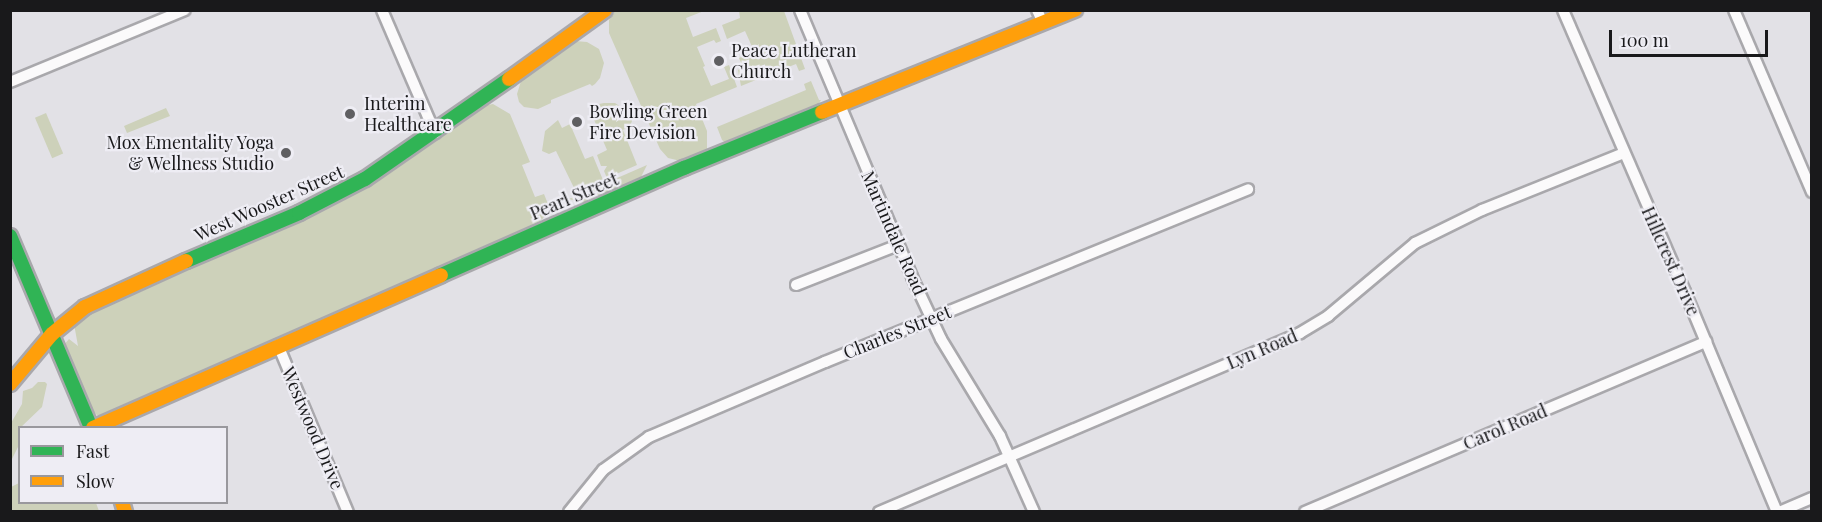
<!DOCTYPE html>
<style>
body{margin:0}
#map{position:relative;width:1822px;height:522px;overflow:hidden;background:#e2e1e6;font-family:"Playfair Display",serif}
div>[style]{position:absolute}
.green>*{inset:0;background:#cdd1ba;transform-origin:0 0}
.roads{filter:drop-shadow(2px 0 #a9a8ac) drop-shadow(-2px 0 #a9a8ac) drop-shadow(0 2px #a9a8ac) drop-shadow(0 -2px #a9a8ac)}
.street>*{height:10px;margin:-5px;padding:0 5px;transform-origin:5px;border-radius:5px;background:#fbfafb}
.fast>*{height:14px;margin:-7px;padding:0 7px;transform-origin:7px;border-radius:7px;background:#30b455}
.slow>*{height:14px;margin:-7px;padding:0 7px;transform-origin:7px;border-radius:7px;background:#ff9f0a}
.dots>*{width:16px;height:16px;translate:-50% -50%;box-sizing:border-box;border:3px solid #eeedf4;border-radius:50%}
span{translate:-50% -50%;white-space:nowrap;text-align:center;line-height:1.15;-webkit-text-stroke:4.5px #eeedf4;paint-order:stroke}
.poi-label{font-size:18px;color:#19191b}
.left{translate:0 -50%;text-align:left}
.right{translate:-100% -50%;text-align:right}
.street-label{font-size:18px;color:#19191b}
.frame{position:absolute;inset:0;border:12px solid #19191b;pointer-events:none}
.legend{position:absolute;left:18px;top:426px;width:210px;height:78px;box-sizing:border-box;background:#eeedf4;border:2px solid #99989d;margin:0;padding:8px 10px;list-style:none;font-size:18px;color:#19191b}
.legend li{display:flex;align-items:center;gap:12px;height:30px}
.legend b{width:30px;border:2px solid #99989d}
.scale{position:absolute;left:1609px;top:30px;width:159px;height:27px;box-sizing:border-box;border:3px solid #19191b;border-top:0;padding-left:8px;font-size:18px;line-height:21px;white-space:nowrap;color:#19191b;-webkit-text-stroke:4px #eeedf4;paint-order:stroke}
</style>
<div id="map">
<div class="green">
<div style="clip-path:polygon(615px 11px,704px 11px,686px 18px,693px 37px,716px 28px,721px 41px,716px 43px,714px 40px,697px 47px,705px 66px,703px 67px,711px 86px,729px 79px,724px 67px,729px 65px,737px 87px,696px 104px,707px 131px,707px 152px,685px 162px,668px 158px,660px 149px,609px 33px,609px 20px)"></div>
<div style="clip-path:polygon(739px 11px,784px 11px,805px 69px,799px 71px,796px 64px,741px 86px,738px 70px,743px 67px,739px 58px,754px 51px,745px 31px,727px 39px,722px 25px,740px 18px)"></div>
<div style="clip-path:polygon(575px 41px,587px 42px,599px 49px,604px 63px,600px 78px,595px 84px,592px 86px,590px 84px,551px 100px,551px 103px,538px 109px,524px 107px,519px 102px,517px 94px,522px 78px)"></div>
<div style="clip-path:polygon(811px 81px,819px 100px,821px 100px,816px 108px,728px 145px,722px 140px,717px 127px,806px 90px,804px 84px)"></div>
<div style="clip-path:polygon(604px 103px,615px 103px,627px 111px,632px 121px,630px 126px,623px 130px,637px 165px,607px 178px,604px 171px,607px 166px,601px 166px,597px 155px,607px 150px,592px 115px,602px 111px,599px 104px)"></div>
<div style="clip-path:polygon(493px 104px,510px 114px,530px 162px,522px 165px,535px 197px,544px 194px,548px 204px,546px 214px,538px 225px,107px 415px,97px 415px,89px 408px,63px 346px,69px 339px,78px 346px,74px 324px,138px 287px,326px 209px,368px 187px,483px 106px)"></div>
<div style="clip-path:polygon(166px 108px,170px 116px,127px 133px,124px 126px)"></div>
<div style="left:46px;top:113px;width:44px;height:12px;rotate:67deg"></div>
<div style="clip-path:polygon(558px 120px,562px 128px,570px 124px,585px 159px,593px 156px,603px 180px,576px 192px,556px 151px,549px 154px,542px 151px,545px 131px)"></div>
<div style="clip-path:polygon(647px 165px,639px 181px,586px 204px,569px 199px)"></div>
<div style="clip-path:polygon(38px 382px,45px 382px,47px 384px,42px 407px,20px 428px,19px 445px,11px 461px,11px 423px,22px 404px,23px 391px,32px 388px)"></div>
<div style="clip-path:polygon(19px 483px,20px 502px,96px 503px,99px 511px,11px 511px,11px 487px)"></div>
</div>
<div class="roads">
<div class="street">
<div style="left:382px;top:10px;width:134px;rotate:66.7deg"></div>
<div style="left:800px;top:10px;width:290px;rotate:67.2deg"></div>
<div style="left:912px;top:277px;width:68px;rotate:64.9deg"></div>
<div style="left:941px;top:339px;width:114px;rotate:58.7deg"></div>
<div style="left:1000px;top:436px;width:83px;rotate:65.9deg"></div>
<div style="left:1037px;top:10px;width:14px;rotate:65deg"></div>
<div style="left:1563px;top:10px;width:307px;rotate:66.6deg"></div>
<div style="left:1685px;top:292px;width:238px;rotate:67.3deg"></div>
<div style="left:1734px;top:10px;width:198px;rotate:66.8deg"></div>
<div style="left:10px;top:82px;width:189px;rotate:-22.4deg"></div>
<div style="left:796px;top:285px;width:110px;rotate:-21.4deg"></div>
<div style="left:278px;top:345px;width:181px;rotate:67.3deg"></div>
<div style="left:569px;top:512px;width:54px;rotate:-51deg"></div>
<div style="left:603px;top:470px;width:57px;rotate:-35.7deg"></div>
<div style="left:649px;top:437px;width:191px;rotate:-23.1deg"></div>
<div style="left:825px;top:362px;width:457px;rotate:-22.2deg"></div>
<div style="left:879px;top:512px;width:457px;rotate:-23deg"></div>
<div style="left:1300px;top:333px;width:33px;rotate:-31deg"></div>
<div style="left:1328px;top:316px;width:114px;rotate:-40deg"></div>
<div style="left:1415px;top:243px;width:75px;rotate:-26.2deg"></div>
<div style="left:1482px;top:210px;width:153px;rotate:-21.9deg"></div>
<div style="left:1305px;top:512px;width:436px;rotate:-23deg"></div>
<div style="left:1779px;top:512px;width:36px;rotate:-23deg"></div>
</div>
<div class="fast">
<div style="left:10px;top:236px;width:208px;rotate:67.1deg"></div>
<div style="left:186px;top:261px;width:123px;rotate:-23deg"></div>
<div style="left:299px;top:213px;width:74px;rotate:-27.3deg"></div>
<div style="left:365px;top:179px;width:175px;rotate:-34.8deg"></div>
<div style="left:441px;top:275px;width:266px;rotate:-23.8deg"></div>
<div style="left:684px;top:168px;width:149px;rotate:-22.1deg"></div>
</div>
<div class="slow">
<div style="left:509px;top:79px;width:118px;rotate:-35.7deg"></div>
<div style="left:822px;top:112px;width:273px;rotate:-22deg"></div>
<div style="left:10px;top:384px;width:65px;rotate:-50deg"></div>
<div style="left:52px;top:334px;width:43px;rotate:-39.3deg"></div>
<div style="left:85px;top:307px;width:111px;rotate:-24.5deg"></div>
<div style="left:93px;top:428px;width:380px;rotate:-23.7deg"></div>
<div style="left:122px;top:502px;width:10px;rotate:73deg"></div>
</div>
</div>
<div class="dots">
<div style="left:719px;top:61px;background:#5f5f62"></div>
<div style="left:350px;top:114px;background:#5f5f62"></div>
<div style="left:577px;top:122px;background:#5f5f62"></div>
<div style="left:286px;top:153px;background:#5f5f62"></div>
</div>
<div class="poi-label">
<span class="left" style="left:731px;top:61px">Peace Lutheran<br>Church</span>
<span class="left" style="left:364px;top:114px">Interim<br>Healthcare</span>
<span class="left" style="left:589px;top:122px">Bowling Green<br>Fire Devision</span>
<span class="right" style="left:274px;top:153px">Mox Ementality Yoga<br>&amp; Wellness Studio</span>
</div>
<div class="street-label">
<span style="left:574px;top:196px;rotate:-23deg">Pearl Street</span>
<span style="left:269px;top:203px;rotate:-24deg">West Wooster Street</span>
<span style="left:894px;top:233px;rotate:66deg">Martindale Road</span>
<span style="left:1671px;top:261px;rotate:66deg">Hillcrest Drive</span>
<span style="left:897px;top:332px;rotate:-22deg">Charles Street</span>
<span style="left:1262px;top:349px;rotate:-23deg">Lyn Road</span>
<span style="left:1505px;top:427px;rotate:-23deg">Carol Road</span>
<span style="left:313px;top:428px;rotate:67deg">Westwood Drive</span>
</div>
<div class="frame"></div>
<ul class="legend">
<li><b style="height:8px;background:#30b455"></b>Fast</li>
<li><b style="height:8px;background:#ff9f0a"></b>Slow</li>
</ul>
<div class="scale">100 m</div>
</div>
